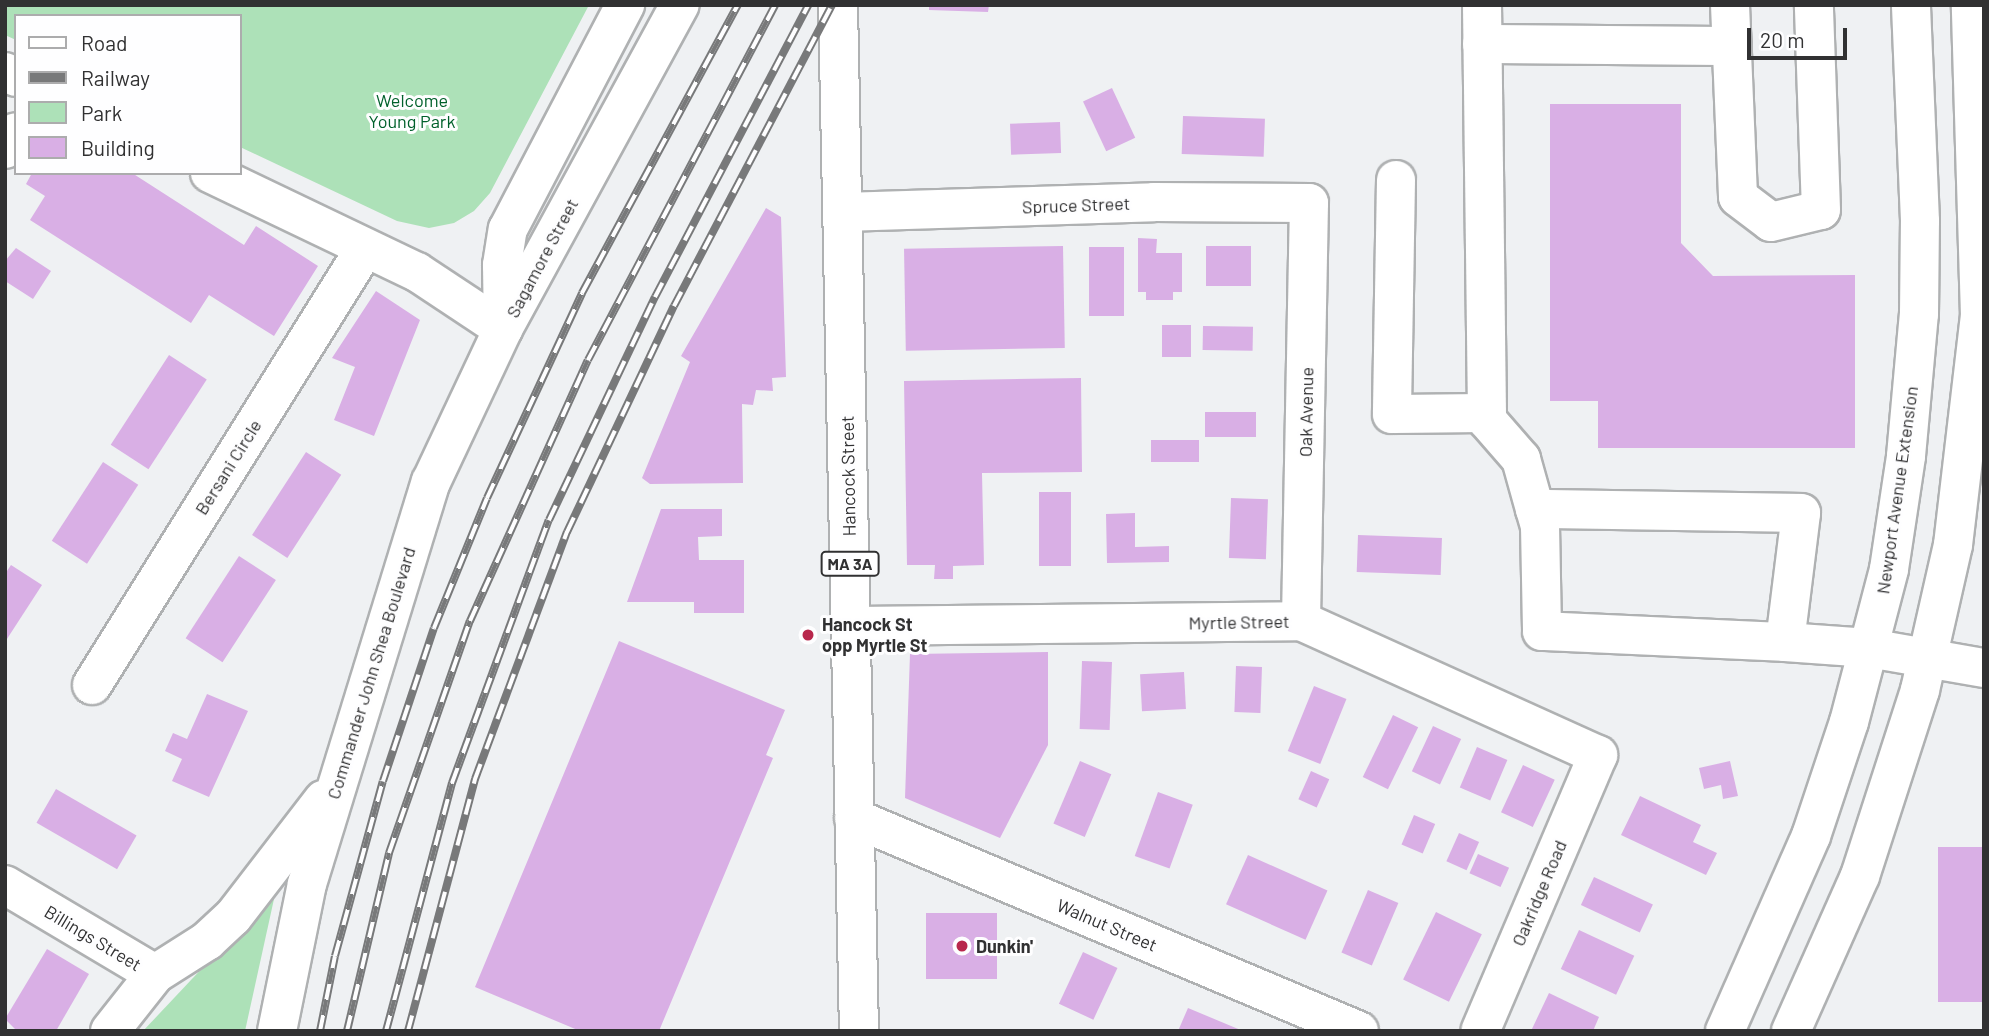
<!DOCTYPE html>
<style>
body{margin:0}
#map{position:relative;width:1989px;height:1036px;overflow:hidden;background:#eff1f3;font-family:Barlow,sans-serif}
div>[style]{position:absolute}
.green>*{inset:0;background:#ade1b8}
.building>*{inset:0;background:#d9afe5;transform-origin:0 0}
.roads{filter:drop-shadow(2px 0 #afb1b2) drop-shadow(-2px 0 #afb1b2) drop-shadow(0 2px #afb1b2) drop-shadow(0 -2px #afb1b2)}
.minor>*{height:38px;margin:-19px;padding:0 19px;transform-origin:19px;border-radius:19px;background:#fff}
.major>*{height:38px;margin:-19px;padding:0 19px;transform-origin:19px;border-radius:19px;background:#fff}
.rail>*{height:8px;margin-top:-4px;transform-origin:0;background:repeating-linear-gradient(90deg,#fefeff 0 16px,#78797a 0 32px);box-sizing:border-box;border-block:2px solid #78797a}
.dots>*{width:19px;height:19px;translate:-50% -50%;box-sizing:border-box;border:4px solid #fefeff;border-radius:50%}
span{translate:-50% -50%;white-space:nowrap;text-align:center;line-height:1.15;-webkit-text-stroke:6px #fefeff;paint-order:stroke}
.shield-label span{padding:2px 5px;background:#fefeff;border:2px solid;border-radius:5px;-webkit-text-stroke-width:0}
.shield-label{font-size:16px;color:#313132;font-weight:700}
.park-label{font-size:18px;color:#00602b}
.street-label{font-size:18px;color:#313132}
.poi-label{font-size:18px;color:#313132;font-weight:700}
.left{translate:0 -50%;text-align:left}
.frame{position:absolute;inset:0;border:7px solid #313132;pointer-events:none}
.legend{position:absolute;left:14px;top:14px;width:228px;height:161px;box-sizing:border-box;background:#fefeff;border:2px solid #acacad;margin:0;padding:9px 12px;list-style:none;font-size:21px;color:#313132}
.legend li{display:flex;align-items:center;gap:14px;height:35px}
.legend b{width:35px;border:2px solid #acacad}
.scale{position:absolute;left:1747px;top:28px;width:100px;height:32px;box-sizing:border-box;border:4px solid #313132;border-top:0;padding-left:9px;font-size:21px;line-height:24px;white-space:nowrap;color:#313132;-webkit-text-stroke:5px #fefeff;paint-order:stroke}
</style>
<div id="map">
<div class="green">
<div style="clip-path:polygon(5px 5px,589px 5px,490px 193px,474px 211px,454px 223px,429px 228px,397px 221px,240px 147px,240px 16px,16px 16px,16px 40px,5px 35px)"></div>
<div style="clip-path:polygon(271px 895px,274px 899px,245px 1031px,143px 1031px)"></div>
</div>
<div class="building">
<div style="clip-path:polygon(929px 5px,989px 5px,988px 12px,929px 10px)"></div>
<div style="left:1112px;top:88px;width:55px;height:32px;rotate:65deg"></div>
<div style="clip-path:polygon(1550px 104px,1681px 104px,1681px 243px,1713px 276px,1855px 275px,1855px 448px,1598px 448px,1598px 401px,1550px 401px)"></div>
<div style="left:1183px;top:116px;width:82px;height:38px;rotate:2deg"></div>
<div style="left:1060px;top:122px;width:31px;height:50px;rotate:88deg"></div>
<div style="clip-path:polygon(32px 173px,132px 173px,244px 245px,256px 226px,318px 266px,274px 336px,209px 295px,191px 323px,30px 220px,45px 196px,26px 184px)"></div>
<div style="clip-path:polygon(766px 208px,781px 217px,786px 377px,772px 378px,773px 391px,756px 390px,753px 405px,742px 404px,743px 483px,650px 484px,642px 478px,690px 362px,681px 356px)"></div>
<div style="clip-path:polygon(1138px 238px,1157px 239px,1156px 253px,1182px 253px,1182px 292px,1173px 292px,1173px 300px,1146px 300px,1146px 292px,1138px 292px)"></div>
<div style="left:1063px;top:246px;width:102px;height:159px;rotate:89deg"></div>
<div style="left:1206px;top:246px;width:45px;height:40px"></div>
<div style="left:1089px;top:247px;width:35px;height:69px"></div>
<div style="clip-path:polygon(16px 248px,51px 271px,33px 299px,5px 281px,5px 261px)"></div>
<div style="clip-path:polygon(376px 291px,420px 320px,374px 436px,334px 420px,355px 367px,332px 358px)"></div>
<div style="left:1162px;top:325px;width:29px;height:32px"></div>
<div style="left:1203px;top:326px;width:50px;height:24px;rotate:1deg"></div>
<div style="left:169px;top:355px;width:45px;height:107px;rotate:33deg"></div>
<div style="clip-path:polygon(1081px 378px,1082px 472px,982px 473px,984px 565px,953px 566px,953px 579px,934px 579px,935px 565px,907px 565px,904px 381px)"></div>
<div style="left:1256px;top:412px;width:25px;height:51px;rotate:90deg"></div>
<div style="left:1151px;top:440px;width:48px;height:22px"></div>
<div style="left:306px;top:452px;width:42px;height:99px;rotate:33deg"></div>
<div style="left:103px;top:462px;width:42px;height:94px;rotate:33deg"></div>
<div style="left:1039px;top:492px;width:32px;height:74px"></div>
<div style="left:1231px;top:498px;width:37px;height:60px;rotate:2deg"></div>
<div style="clip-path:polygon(661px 509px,722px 509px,722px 536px,698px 537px,699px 560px,744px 560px,744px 613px,694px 613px,694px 602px,627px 602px)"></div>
<div style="clip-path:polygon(1135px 513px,1135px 547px,1169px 546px,1169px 562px,1107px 563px,1106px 514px)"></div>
<div style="left:1358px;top:535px;width:84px;height:37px;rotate:2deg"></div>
<div style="left:239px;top:556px;width:44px;height:98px;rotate:33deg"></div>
<div style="clip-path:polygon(11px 565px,42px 585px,5px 642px,5px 574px)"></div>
<div style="clip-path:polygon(619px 641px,785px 710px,766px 755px,773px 758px,659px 1031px,580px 1031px,475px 987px)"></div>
<div style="clip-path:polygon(1048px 652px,1048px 745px,1000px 838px,905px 798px,910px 654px)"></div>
<div style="left:1082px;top:661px;width:30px;height:68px;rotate:2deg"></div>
<div style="left:1236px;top:666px;width:26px;height:46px;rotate:2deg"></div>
<div style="left:1184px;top:672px;width:37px;height:44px;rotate:87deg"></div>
<div style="left:1314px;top:686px;width:35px;height:70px;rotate:22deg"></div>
<div style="clip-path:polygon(207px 694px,248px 711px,209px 797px,172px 781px,182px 759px,165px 751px,173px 733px,187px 739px)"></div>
<div style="left:1393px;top:715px;width:28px;height:69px;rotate:26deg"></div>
<div style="left:1433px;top:726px;width:31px;height:50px;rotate:25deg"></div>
<div style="left:1477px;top:747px;width:33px;height:44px;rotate:23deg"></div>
<div style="left:1080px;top:761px;width:34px;height:68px;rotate:23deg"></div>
<div style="clip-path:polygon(1730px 761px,1738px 796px,1723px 799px,1721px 785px,1704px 789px,1699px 768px)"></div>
<div style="left:1523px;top:765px;width:35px;height:52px;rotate:25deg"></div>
<div style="left:1311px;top:771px;width:20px;height:31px;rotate:24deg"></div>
<div style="left:56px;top:789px;width:93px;height:39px;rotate:30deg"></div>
<div style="left:1158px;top:792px;width:37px;height:68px;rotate:20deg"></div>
<div style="clip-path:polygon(1640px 796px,1701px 825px,1693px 842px,1717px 853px,1706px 875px,1621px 835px)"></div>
<div style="left:1414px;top:815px;width:23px;height:32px;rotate:23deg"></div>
<div style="left:1459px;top:833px;width:22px;height:31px;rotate:24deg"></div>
<div style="left:1984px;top:847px;width:155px;height:46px;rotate:90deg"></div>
<div style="left:1478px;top:854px;width:34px;height:21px;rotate:24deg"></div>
<div style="left:1248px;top:855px;width:87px;height:54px;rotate:24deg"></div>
<div style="left:1594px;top:877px;width:65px;height:31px;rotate:25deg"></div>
<div style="left:1368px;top:890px;width:33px;height:68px;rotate:23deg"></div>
<div style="left:1436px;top:912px;width:51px;height:75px;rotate:26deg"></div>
<div style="left:926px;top:913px;width:71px;height:66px"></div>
<div style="left:1579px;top:930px;width:61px;height:43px;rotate:25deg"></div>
<div style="clip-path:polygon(47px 949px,89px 974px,56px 1031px,17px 1031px,5px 1019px)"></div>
<div style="left:1083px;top:952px;width:38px;height:57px;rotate:25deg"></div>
<div style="clip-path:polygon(1549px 993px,1599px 1017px,1593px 1031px,1531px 1031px)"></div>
<div style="clip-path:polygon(1188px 1008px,1243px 1031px,1178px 1031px)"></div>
</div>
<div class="roads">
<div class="minor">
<div style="left:1482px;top:5px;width:415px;rotate:89.3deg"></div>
<div style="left:1487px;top:420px;width:52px;rotate:48.9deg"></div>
<div style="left:1521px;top:459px;width:52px;rotate:74.4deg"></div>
<div style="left:1535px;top:509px;width:18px;rotate:74deg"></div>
<div style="left:1540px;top:526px;width:105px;rotate:88.9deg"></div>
<div style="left:1542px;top:631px;width:243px;rotate:2.6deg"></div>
<div style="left:1785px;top:642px;width:130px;rotate:-82.9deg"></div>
<div style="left:1801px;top:513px;width:266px;rotate:-179.1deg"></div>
<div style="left:1730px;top:5px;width:192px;rotate:87.6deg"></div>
<div style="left:1738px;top:197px;width:41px;rotate:37.1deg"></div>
<div style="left:1771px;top:222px;width:51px;rotate:-13.5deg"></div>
<div style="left:1821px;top:210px;width:205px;rotate:-92deg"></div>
<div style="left:1482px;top:44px;width:250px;rotate:0.5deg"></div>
<div style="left:5px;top:72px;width:12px;rotate:24deg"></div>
<div style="left:5px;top:149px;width:20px;rotate:-57deg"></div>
<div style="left:210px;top:173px;width:229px;rotate:25.6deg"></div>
<div style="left:417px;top:272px;width:103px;rotate:33.5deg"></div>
<div style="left:1396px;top:180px;width:234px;rotate:91deg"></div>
<div style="left:1392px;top:414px;width:94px;rotate:-0.6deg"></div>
<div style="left:843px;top:212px;width:311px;rotate:-1.8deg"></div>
<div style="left:1154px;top:202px;width:155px;rotate:0.4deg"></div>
<div style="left:1309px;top:203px;width:418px;rotate:91.1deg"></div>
<div style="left:851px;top:626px;width:450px;rotate:-0.6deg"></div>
<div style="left:1301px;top:621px;width:326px;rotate:24.3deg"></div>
<div style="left:1598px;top:755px;width:300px;rotate:113.1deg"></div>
<div style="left:1785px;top:642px;width:84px;rotate:4.1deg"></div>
<div style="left:1869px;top:648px;width:117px;rotate:9.9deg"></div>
<div style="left:92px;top:685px;width:513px;rotate:-57.98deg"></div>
<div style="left:854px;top:818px;width:548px;rotate:22.87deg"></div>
<div style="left:5px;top:885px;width:174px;rotate:30.7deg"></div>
<div style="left:110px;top:1031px;width:73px;rotate:-51.7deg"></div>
<div style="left:155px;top:974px;width:62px;rotate:-32.4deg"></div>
<div style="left:207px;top:941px;width:35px;rotate:-43deg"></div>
<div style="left:233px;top:917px;width:148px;rotate:-52.4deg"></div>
<div style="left:277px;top:1031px;width:150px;rotate:-78.5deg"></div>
<div style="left:307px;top:884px;width:421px;rotate:-72.9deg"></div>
<div style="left:431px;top:482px;width:169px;rotate:-64.8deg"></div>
<div style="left:503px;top:329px;width:369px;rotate:-61.4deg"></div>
</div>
<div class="major">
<div style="left:838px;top:5px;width:1026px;rotate:88.83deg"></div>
<div style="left:503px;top:329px;width:64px;rotate:-90.9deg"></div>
<div style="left:502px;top:265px;width:36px;rotate:-81deg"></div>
<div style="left:508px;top:229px;width:253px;rotate:-62.4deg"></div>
<div style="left:1725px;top:1031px;width:213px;rotate:-66.2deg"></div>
<div style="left:1811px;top:836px;width:120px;rotate:-71.6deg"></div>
<div style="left:1849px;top:722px;width:158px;rotate:-75.3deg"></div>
<div style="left:1889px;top:569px;width:114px;rotate:-81.4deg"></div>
<div style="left:1906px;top:456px;width:143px;rotate:-84.8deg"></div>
<div style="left:1919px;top:314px;width:93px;rotate:-89.4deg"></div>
<div style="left:1920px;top:221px;width:216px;rotate:-92.4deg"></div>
<div style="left:1791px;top:1031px;width:170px;rotate:-66deg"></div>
<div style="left:1860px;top:876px;width:195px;rotate:-72.1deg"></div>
<div style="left:1920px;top:690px;width:149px;rotate:-77.2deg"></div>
<div style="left:1953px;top:545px;width:231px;rotate:-83.3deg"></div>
<div style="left:1980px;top:316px;width:311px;rotate:-91.7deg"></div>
</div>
</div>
<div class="rail">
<div style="left:320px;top:1031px;width:76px;rotate:-78.7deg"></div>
<div style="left:335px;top:956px;width:181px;rotate:-74.7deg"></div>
<div style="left:383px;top:781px;width:161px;rotate:-71.6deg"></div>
<div style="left:434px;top:628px;width:140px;rotate:-67.8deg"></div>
<div style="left:487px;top:498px;width:226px;rotate:-65.1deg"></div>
<div style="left:582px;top:293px;width:328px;rotate:-61.6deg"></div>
<div style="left:347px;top:1031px;width:183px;rotate:-76.7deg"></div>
<div style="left:389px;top:853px;width:246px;rotate:-70.8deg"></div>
<div style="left:470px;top:621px;width:286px;rotate:-65.7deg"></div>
<div style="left:588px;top:360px;width:401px;rotate:-62.2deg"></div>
<div style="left:386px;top:1031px;width:257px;rotate:-75.1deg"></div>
<div style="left:452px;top:783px;width:280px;rotate:-69.8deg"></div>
<div style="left:549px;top:520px;width:247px;rotate:-64.6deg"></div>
<div style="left:655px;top:297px;width:330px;rotate:-62.3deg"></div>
<div style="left:408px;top:1031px;width:261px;rotate:-75.1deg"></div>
<div style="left:475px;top:779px;width:264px;rotate:-69.6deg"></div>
<div style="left:567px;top:532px;width:250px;rotate:-64.7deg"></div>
<div style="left:674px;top:306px;width:340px;rotate:-62.3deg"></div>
</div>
<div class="dots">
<div style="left:808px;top:635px;background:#b8274c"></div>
<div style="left:962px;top:946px;background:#b8274c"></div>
</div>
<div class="shield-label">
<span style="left:850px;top:564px">MA 3A</span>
</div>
<div class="park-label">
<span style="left:412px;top:111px">Welcome<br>Young Park</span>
</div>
<div class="street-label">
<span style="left:1076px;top:205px;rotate:-2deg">Spruce Street</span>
<span style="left:542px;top:258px;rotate:-62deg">Sagamore Street</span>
<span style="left:1306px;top:412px;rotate:-89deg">Oak Avenue</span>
<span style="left:228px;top:467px;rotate:-58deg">Bersani Circle</span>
<span style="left:848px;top:476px;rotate:-91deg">Hancock Street</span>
<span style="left:1897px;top:490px;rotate:-82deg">Newport Avenue Extension</span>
<span style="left:1239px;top:622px;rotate:-1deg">Myrtle Street</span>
<span style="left:371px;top:673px;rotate:-73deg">Commander John Shea Boulevard</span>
<span style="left:1539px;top:893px;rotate:-67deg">Oakridge Road</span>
<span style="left:1107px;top:925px;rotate:23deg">Walnut Street</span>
<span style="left:93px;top:938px;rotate:31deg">Billings Street</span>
</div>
<div class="poi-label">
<span class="left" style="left:822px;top:635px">Hancock St<br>opp Myrtle St</span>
<span class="left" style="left:976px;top:946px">Dunkin'</span>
</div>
<div class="frame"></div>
<ul class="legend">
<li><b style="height:9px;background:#fff"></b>Road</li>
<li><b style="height:9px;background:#78797a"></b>Railway</li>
<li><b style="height:19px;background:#ade1b8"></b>Park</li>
<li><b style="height:19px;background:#d9afe5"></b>Building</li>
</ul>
<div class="scale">20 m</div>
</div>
